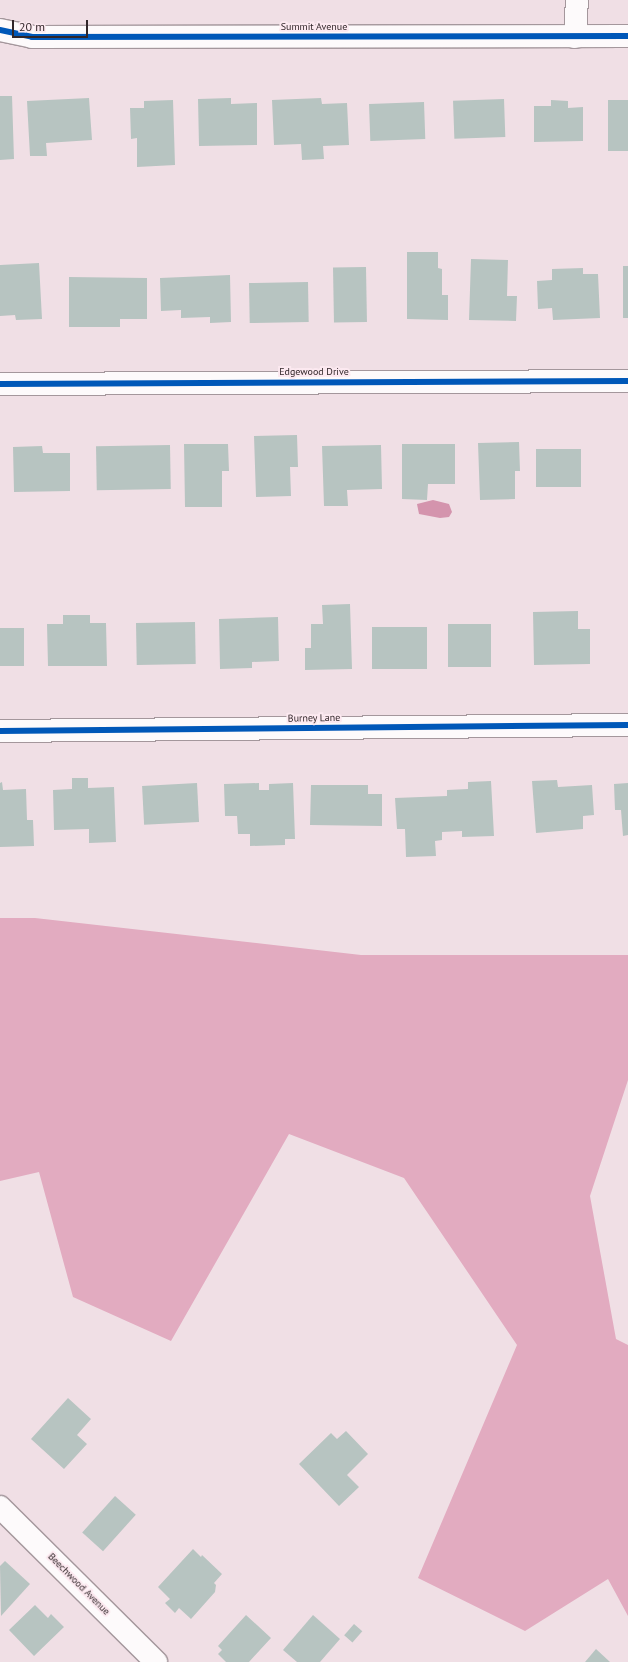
<!DOCTYPE html>
<style>
body{margin:0}
#map{position:relative;width:628px;height:1662px;overflow:hidden;background:#f0dfe5;font-family:"PT Sans",sans-serif}
div>[style]{position:absolute}
.forest>*{inset:0;background:#e2abc0}
.water>*{inset:0;background:#d494ad}
.building>*{inset:0;background:#b7c4c1;transform-origin:0 0}
.roads{filter:drop-shadow(1px 0 #a4979c) drop-shadow(-1px 0 #a4979c) drop-shadow(0 1px #a4979c) drop-shadow(0 -1px #a4979c)}
.minor>*{height:22px;margin:-11px;padding:0 11px;transform-origin:11px;border-radius:11px;background:#fdfafb}
.cycleway>*{height:6px;margin:-3px;padding:0 3px;transform-origin:3px;border-radius:3px;background:#0057b8}
span{translate:-50% -50%;white-space:nowrap;text-align:center;line-height:1.15;-webkit-text-stroke:4px #fce9f0;paint-order:stroke}
.street-label{font-size:10px;color:#312629}
.scale{position:absolute;left:12px;top:20px;width:76px;height:18px;box-sizing:border-box;border:2px solid #312629;border-top:0;padding-left:5px;font-size:12px;line-height:14px;white-space:nowrap;color:#312629;-webkit-text-stroke:3px #fce9f0;paint-order:stroke}
</style>
<div id="map">
<div class="forest">
<div style="clip-path:polygon(0 918px,35px 918px,361px 955px,628px 955px,628px 1080px,590px 1196px,616px 1339px,628px 1345px,628px 1616px,608px 1579px,525px 1631px,418px 1578px,517px 1345px,404px 1178px,289px 1134px,171px 1341px,73px 1297px,39px 1172px,0 1181px)"></div>
</div>
<div class="water">
<div style="clip-path:polygon(433px 500px,449px 504px,452px 512px,449px 517px,440px 518px,419px 514px,417px 504px)"></div>
</div>
<div class="building">
<div style="clip-path:polygon(0 96px,12px 96px,14px 159px,0 160px)"></div>
<div style="clip-path:polygon(89px 98px,92px 140px,46px 143px,47px 156px,30px 156px,27px 101px)"></div>
<div style="clip-path:polygon(231px 98px,231px 104px,257px 103px,257px 145px,199px 146px,198px 99px)"></div>
<div style="clip-path:polygon(321px 98px,322px 104px,347px 103px,349px 145px,323px 146px,324px 159px,302px 160px,301px 144px,274px 145px,272px 100px)"></div>
<div style="left:504px;top:99px;width:38px;height:51px;rotate:88deg"></div>
<div style="clip-path:polygon(173px 100px,175px 165px,137px 167px,137px 138px,131px 139px,130px 108px,144px 108px,144px 101px)"></div>
<div style="clip-path:polygon(551px 100px,568px 101px,568px 108px,583px 107px,583px 141px,534px 142px,534px 106px,551px 106px)"></div>
<div style="left:608px;top:100px;width:20px;height:51px"></div>
<div style="left:424px;top:102px;width:37px;height:55px;rotate:88deg"></div>
<div style="clip-path:polygon(407px 252px,438px 252px,438px 268px,442px 269px,442px 295px,448px 295px,448px 320px,407px 319px)"></div>
<div style="clip-path:polygon(471px 259px,508px 260px,507px 296px,517px 296px,516px 321px,469px 320px)"></div>
<div style="clip-path:polygon(39px 263px,42px 319px,16px 320px,15px 315px,0 316px,0 265px)"></div>
<div style="left:623px;top:266px;width:5px;height:52px"></div>
<div style="left:366px;top:267px;width:55px;height:33px;rotate:89deg"></div>
<div style="clip-path:polygon(583px 268px,583px 274px,598px 274px,600px 318px,553px 320px,552px 308px,538px 309px,537px 281px,552px 280px,552px 269px)"></div>
<div style="clip-path:polygon(230px 275px,231px 322px,210px 323px,210px 317px,181px 318px,181px 310px,161px 311px,160px 278px)"></div>
<div style="clip-path:polygon(69px 277px,147px 278px,147px 319px,120px 319px,120px 327px,69px 327px)"></div>
<div style="left:308px;top:282px;width:40px;height:59px;rotate:89deg"></div>
<div style="clip-path:polygon(297px 435px,298px 467px,290px 467px,291px 496px,256px 497px,254px 436px)"></div>
<div style="clip-path:polygon(519px 442px,520px 471px,515px 471px,515px 499px,480px 500px,478px 443px)"></div>
<div style="clip-path:polygon(184px 444px,228px 444px,229px 471px,222px 471px,222px 507px,185px 507px)"></div>
<div style="clip-path:polygon(402px 444px,455px 444px,455px 484px,428px 484px,427px 500px,402px 499px)"></div>
<div style="left:170px;top:445px;width:44px;height:74px;rotate:89deg"></div>
<div style="clip-path:polygon(381px 445px,382px 489px,347px 490px,348px 506px,324px 506px,322px 446px)"></div>
<div style="clip-path:polygon(42px 446px,43px 453px,70px 453px,70px 491px,14px 492px,13px 447px)"></div>
<div style="left:581px;top:449px;width:38px;height:45px;rotate:90deg"></div>
<div style="clip-path:polygon(350px 604px,352px 669px,305px 670px,305px 648px,311px 648px,311px 624px,323px 624px,322px 605px)"></div>
<div style="clip-path:polygon(578px 611px,578px 629px,590px 629px,590px 664px,534px 665px,533px 612px)"></div>
<div style="clip-path:polygon(63px 615px,90px 615px,90px 623px,106px 623px,107px 666px,48px 666px,47px 624px,63px 624px)"></div>
<div style="clip-path:polygon(278px 617px,279px 661px,252px 662px,252px 668px,220px 669px,219px 619px)"></div>
<div style="left:195px;top:622px;width:42px;height:59px;rotate:89deg"></div>
<div style="left:448px;top:624px;width:43px;height:43px"></div>
<div style="left:427px;top:627px;width:42px;height:55px;rotate:90deg"></div>
<div style="left:0;top:628px;width:24px;height:38px"></div>
<div style="clip-path:polygon(72px 778px,88px 778px,88px 788px,114px 787px,116px 842px,89px 843px,89px 829px,54px 830px,53px 790px,72px 789px)"></div>
<div style="clip-path:polygon(557px 780px,558px 787px,592px 785px,594px 815px,583px 816px,583px 829px,536px 833px,532px 781px)"></div>
<div style="clip-path:polygon(491px 781px,494px 836px,462px 837px,462px 831px,442px 832px,442px 840px,435px 841px,436px 856px,406px 857px,405px 829px,397px 829px,395px 798px,447px 796px,447px 790px,468px 789px,468px 782px)"></div>
<div style="clip-path:polygon(2px 782px,3px 790px,26px 789px,27px 820px,33px 820px,34px 846px,0 847px,0 783px)"></div>
<div style="left:197px;top:783px;width:39px;height:55px;rotate:87deg"></div>
<div style="clip-path:polygon(259px 783px,259px 790px,269px 790px,269px 784px,293px 783px,295px 839px,285px 839px,285px 845px,250px 846px,250px 834px,238px 834px,237px 816px,225px 816px,224px 784px)"></div>
<div style="clip-path:polygon(628px 783px,628px 835px,623px 836px,621px 810px,615px 810px,614px 784px)"></div>
<div style="clip-path:polygon(311px 785px,368px 785px,368px 794px,382px 794px,382px 826px,310px 825px)"></div>
<div style="clip-path:polygon(68px 1398px,91px 1419px,77px 1435px,87px 1444px,64px 1469px,31px 1439px)"></div>
<div style="clip-path:polygon(346px 1431px,368px 1454px,347px 1475px,359px 1487px,339px 1506px,299px 1464px,331px 1433px,337px 1439px)"></div>
<div style="left:115px;top:1496px;width:28px;height:49px;rotate:42deg"></div>
<div style="clip-path:polygon(193px 1549px,201px 1557px,202px 1555px,222px 1574px,214px 1583px,216px 1585px,215px 1592px,191px 1619px,179px 1608px,175px 1613px,165px 1603px,170px 1599px,158px 1587px)"></div>
<div style="clip-path:polygon(5px 1561px,30px 1584px,1px 1616px,0 1566px)"></div>
<div style="clip-path:polygon(35px 1605px,48px 1618px,51px 1614px,64px 1627px,34px 1656px,9px 1630px)"></div>
<div style="clip-path:polygon(246px 1615px,271px 1638px,249px 1662px,226px 1662px,218px 1654px,222px 1650px,218px 1646px)"></div>
<div style="clip-path:polygon(313px 1615px,340px 1639px,320px 1662px,297px 1662px,283px 1650px)"></div>
<div style="left:354px;top:1624px;width:11px;height:15px;rotate:41deg"></div>
<div style="clip-path:polygon(596px 1649px,610px 1662px,585px 1662px)"></div>
</div>
<div class="roads">
<div class="minor">
<div style="left:0;top:30px;width:33px;rotate:12deg"></div>
<div style="left:32px;top:37px;width:596px;rotate:-0.1deg"></div>
<div style="left:575px;top:37px;width:37px;rotate:-87deg"></div>
<div style="left:0;top:384px;width:628px;rotate:-0.27deg"></div>
<div style="left:0;top:731px;width:628px;rotate:-0.55deg"></div>
<div style="left:0;top:1507px;width:220px;rotate:44.8deg"></div>
</div>
</div>
<div class="cycleway">
<div style="left:0;top:30px;width:33px;rotate:12deg"></div>
<div style="left:32px;top:37px;width:596px;rotate:-0.1deg"></div>
<div style="left:0;top:384px;width:628px;rotate:-0.27deg"></div>
<div style="left:0;top:731px;width:628px;rotate:-0.55deg"></div>
</div>
<div class="street-label">
<span style="left:314px;top:27px">Summit Avenue</span>
<span style="left:314px;top:372px">Edgewood Drive</span>
<span style="left:314px;top:718px;rotate:-1deg">Burney Lane</span>
<span style="left:79px;top:1584px;rotate:45deg">Beechwood Avenue</span>
</div>
<div class="scale">20 m</div>
</div>
